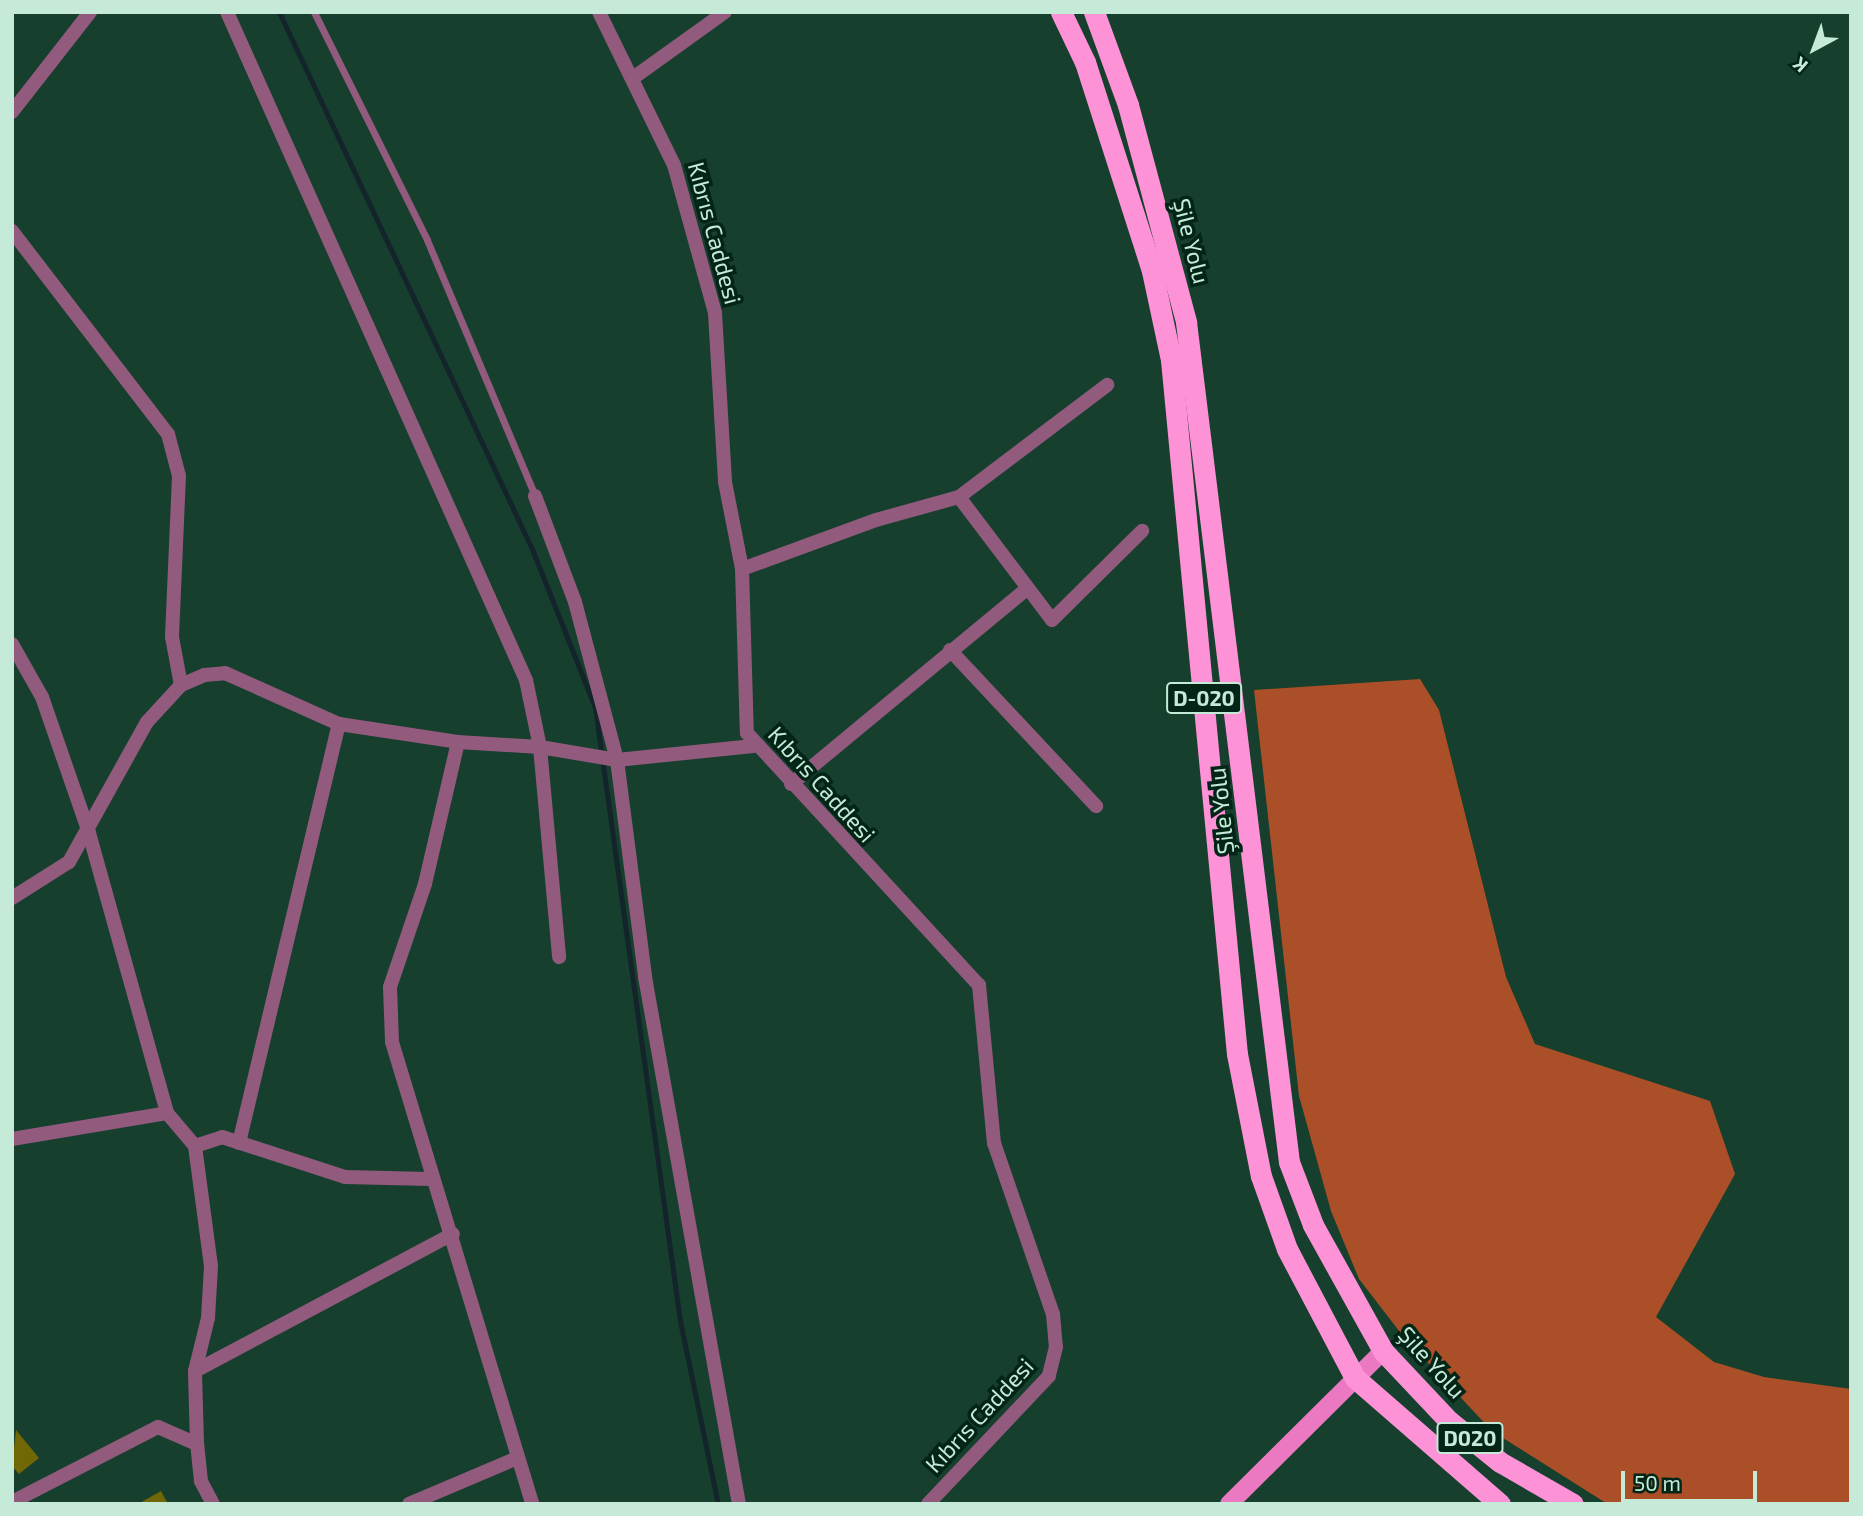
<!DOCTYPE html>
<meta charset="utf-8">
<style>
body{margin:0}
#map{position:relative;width:1863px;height:1516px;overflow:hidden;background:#163f2e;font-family:"Exo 2",sans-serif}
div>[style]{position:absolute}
.forest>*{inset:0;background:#aa4f27}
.stream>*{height:5px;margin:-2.5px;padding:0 2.5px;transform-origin:2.5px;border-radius:2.5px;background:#13252b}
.building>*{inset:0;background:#716705}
.lane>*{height:7px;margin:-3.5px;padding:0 3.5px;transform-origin:3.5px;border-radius:3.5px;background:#925a7d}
.street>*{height:14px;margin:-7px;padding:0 7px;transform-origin:7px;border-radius:7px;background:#925a7d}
.primary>*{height:18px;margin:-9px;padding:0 9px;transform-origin:9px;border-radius:9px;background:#ea79c1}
.highway>*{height:21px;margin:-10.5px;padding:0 10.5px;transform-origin:10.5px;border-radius:10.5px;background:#fe92d6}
span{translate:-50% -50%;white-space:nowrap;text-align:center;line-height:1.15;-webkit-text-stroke:7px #032517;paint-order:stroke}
.shield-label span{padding:2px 5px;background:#032517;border:2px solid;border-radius:5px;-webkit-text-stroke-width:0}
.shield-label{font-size:21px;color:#c5ead7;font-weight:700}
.street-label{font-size:23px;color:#c5ead7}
.frame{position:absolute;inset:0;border:14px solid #c5ead7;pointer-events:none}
.north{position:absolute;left:1779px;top:14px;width:70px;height:70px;-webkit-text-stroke:5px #032517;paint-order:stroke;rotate:221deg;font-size:19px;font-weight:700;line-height:28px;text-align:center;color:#c5ead7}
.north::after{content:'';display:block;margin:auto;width:24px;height:32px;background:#c5ead7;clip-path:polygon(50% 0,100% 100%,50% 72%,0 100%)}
.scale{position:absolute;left:1621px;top:1471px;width:136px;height:32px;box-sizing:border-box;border:4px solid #c5ead7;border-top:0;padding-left:9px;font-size:21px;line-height:24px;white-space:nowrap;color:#c5ead7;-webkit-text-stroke:5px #032517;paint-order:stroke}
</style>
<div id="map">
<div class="forest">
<div style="clip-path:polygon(1420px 679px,1439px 710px,1506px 977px,1535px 1044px,1710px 1101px,1735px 1174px,1656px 1317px,1714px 1362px,1764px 1377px,1851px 1389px,1851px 1504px,1606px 1503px,1492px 1431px,1403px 1336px,1359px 1279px,1331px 1211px,1299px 1096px,1254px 690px)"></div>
</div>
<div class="stream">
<div style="left:279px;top:12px;width:594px;rotate:64.77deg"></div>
<div style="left:532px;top:549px;width:170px;rotate:68.3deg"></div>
<div style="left:595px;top:707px;width:620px;rotate:82.12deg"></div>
<div style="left:680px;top:1321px;width:187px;rotate:78.3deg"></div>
</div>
<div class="building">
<div style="clip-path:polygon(16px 1430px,39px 1458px,19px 1474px,12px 1466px)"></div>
<div style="clip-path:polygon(161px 1491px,168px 1504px,138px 1504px)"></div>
</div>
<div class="lane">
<div style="left:314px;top:12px;width:254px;rotate:63.6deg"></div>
<div style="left:427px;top:240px;width:278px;rotate:67.1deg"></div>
</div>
<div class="street">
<div style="left:227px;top:12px;width:732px;rotate:65.89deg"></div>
<div style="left:526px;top:680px;width:68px;rotate:78.2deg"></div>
<div style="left:540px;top:747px;width:211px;rotate:84.8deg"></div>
<div style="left:599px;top:12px;width:170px;rotate:63.9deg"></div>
<div style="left:674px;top:165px;width:154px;rotate:74.5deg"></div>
<div style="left:715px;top:313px;width:169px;rotate:86.6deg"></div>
<div style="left:725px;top:482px;width:89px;rotate:78.9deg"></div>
<div style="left:742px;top:569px;width:164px;rotate:88.3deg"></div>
<div style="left:747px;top:733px;width:343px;rotate:47.4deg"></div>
<div style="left:979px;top:985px;width:159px;rotate:84.6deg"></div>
<div style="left:994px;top:1143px;width:181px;rotate:71deg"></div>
<div style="left:1053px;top:1314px;width:33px;rotate:85deg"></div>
<div style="left:1056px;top:1347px;width:30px;rotate:104deg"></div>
<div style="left:1049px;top:1376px;width:176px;rotate:133.4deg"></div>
<div style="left:633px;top:78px;width:113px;rotate:-35.7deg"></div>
<div style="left:12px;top:112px;width:127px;rotate:-52deg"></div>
<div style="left:12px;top:231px;width:256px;rotate:52.5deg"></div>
<div style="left:168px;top:434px;width:43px;rotate:75.3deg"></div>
<div style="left:179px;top:476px;width:161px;rotate:92.5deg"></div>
<div style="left:172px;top:637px;width:49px;rotate:79.4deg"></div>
<div style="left:535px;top:496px;width:113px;rotate:69.3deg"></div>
<div style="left:575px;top:602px;width:163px;rotate:75.1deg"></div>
<div style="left:617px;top:760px;width:219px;rotate:82.6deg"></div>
<div style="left:645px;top:977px;width:535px;rotate:79.89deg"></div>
<div style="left:959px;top:497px;width:154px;rotate:52.9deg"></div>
<div style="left:1052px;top:620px;width:127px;rotate:-44.7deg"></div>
<div style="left:742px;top:569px;width:143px;rotate:-20.1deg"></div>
<div style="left:876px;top:520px;width:86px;rotate:-15.5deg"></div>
<div style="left:959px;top:497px;width:186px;rotate:-37.1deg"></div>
<div style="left:12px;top:644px;width:61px;rotate:60.5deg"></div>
<div style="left:42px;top:697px;width:144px;rotate:70.9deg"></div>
<div style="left:89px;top:833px;width:291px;rotate:74.4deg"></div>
<div style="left:167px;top:1113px;width:43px;rotate:49.7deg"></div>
<div style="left:950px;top:650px;width:214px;rotate:46.9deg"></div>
<div style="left:458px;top:742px;width:146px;rotate:103.1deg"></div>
<div style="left:425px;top:884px;width:109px;rotate:108.8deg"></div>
<div style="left:390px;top:987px;width:55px;rotate:87.9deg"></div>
<div style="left:392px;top:1042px;width:483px;rotate:73.1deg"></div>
<div style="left:791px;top:784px;width:303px;rotate:-39.6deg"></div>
<div style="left:12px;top:898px;width:67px;rotate:-32.3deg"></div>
<div style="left:69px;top:862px;width:160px;rotate:-60.9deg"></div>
<div style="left:147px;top:722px;width:50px;rotate:-47.4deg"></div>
<div style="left:181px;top:685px;width:25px;rotate:-23deg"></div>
<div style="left:204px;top:675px;width:21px;rotate:-5deg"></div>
<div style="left:225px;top:673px;width:125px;rotate:24.1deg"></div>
<div style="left:339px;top:724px;width:120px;rotate:8.6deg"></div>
<div style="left:458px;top:742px;width:82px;rotate:3.5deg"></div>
<div style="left:540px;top:747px;width:78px;rotate:9.6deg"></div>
<div style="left:617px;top:760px;width:137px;rotate:-5.9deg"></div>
<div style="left:12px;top:1139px;width:157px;rotate:-9.5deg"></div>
<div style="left:239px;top:1143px;width:431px;rotate:-76.6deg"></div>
<div style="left:195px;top:1371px;width:292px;rotate:-28deg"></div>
<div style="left:12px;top:1502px;width:164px;rotate:-27.2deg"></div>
<div style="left:158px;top:1427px;width:43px;rotate:23.6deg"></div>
<div style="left:213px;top:1504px;width:26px;rotate:-118deg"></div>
<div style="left:201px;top:1481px;width:37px;rotate:-96deg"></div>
<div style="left:197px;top:1444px;width:73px;rotate:-91.6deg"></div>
<div style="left:195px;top:1371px;width:55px;rotate:-76.2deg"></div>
<div style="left:208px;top:1318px;width:52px;rotate:-86.7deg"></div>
<div style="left:211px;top:1266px;width:121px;rotate:-97.6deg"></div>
<div style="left:195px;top:1146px;width:28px;rotate:-18deg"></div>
<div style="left:222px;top:1137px;width:129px;rotate:18deg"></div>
<div style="left:345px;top:1177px;width:85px;rotate:1.3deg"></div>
<div style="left:409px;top:1504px;width:115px;rotate:-23deg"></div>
</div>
<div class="primary">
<div style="left:1229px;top:1504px;width:217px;rotate:-44.8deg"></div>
</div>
<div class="highway">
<div style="left:1061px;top:12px;width:55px;rotate:64.4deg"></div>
<div style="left:1085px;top:62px;width:219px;rotate:72.2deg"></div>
<div style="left:1152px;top:271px;width:91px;rotate:77.9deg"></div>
<div style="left:1171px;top:360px;width:697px;rotate:84.57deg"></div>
<div style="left:1237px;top:1054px;width:124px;rotate:78.9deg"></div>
<div style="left:1261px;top:1176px;width:77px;rotate:70.4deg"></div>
<div style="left:1287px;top:1249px;width:146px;rotate:62.2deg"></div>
<div style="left:1355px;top:1378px;width:192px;rotate:41deg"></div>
<div style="left:1094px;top:12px;width:99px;rotate:69.9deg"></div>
<div style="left:1128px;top:105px;width:225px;rotate:75deg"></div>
<div style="left:1186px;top:322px;width:846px;rotate:83.01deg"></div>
<div style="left:1289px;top:1162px;width:67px;rotate:69.1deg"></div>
<div style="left:1313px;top:1225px;width:144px;rotate:60.9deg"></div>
<div style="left:1383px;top:1351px;width:96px;rotate:46.7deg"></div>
<div style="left:1449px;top:1421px;width:65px;rotate:38.8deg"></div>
<div style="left:1500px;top:1462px;width:84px;rotate:29.9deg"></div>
</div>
<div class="shield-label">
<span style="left:1204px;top:698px">D-020</span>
<span style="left:1470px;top:1438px">D020</span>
</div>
<div class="street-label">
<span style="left:715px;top:233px;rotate:75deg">Kıbrıs Caddesi</span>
<span style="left:1192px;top:241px;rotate:76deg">Şile Yolu</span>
<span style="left:822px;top:784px;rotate:48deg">Kıbrıs Caddesi</span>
<span style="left:1221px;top:811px;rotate:-96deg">Şile Yolu</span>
<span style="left:1432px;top:1362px;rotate:48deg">Şile Yolu</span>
<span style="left:979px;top:1415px;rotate:-47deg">Kıbrıs Caddesi</span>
</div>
<div class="frame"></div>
<div class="north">K</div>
<div class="scale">50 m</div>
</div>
